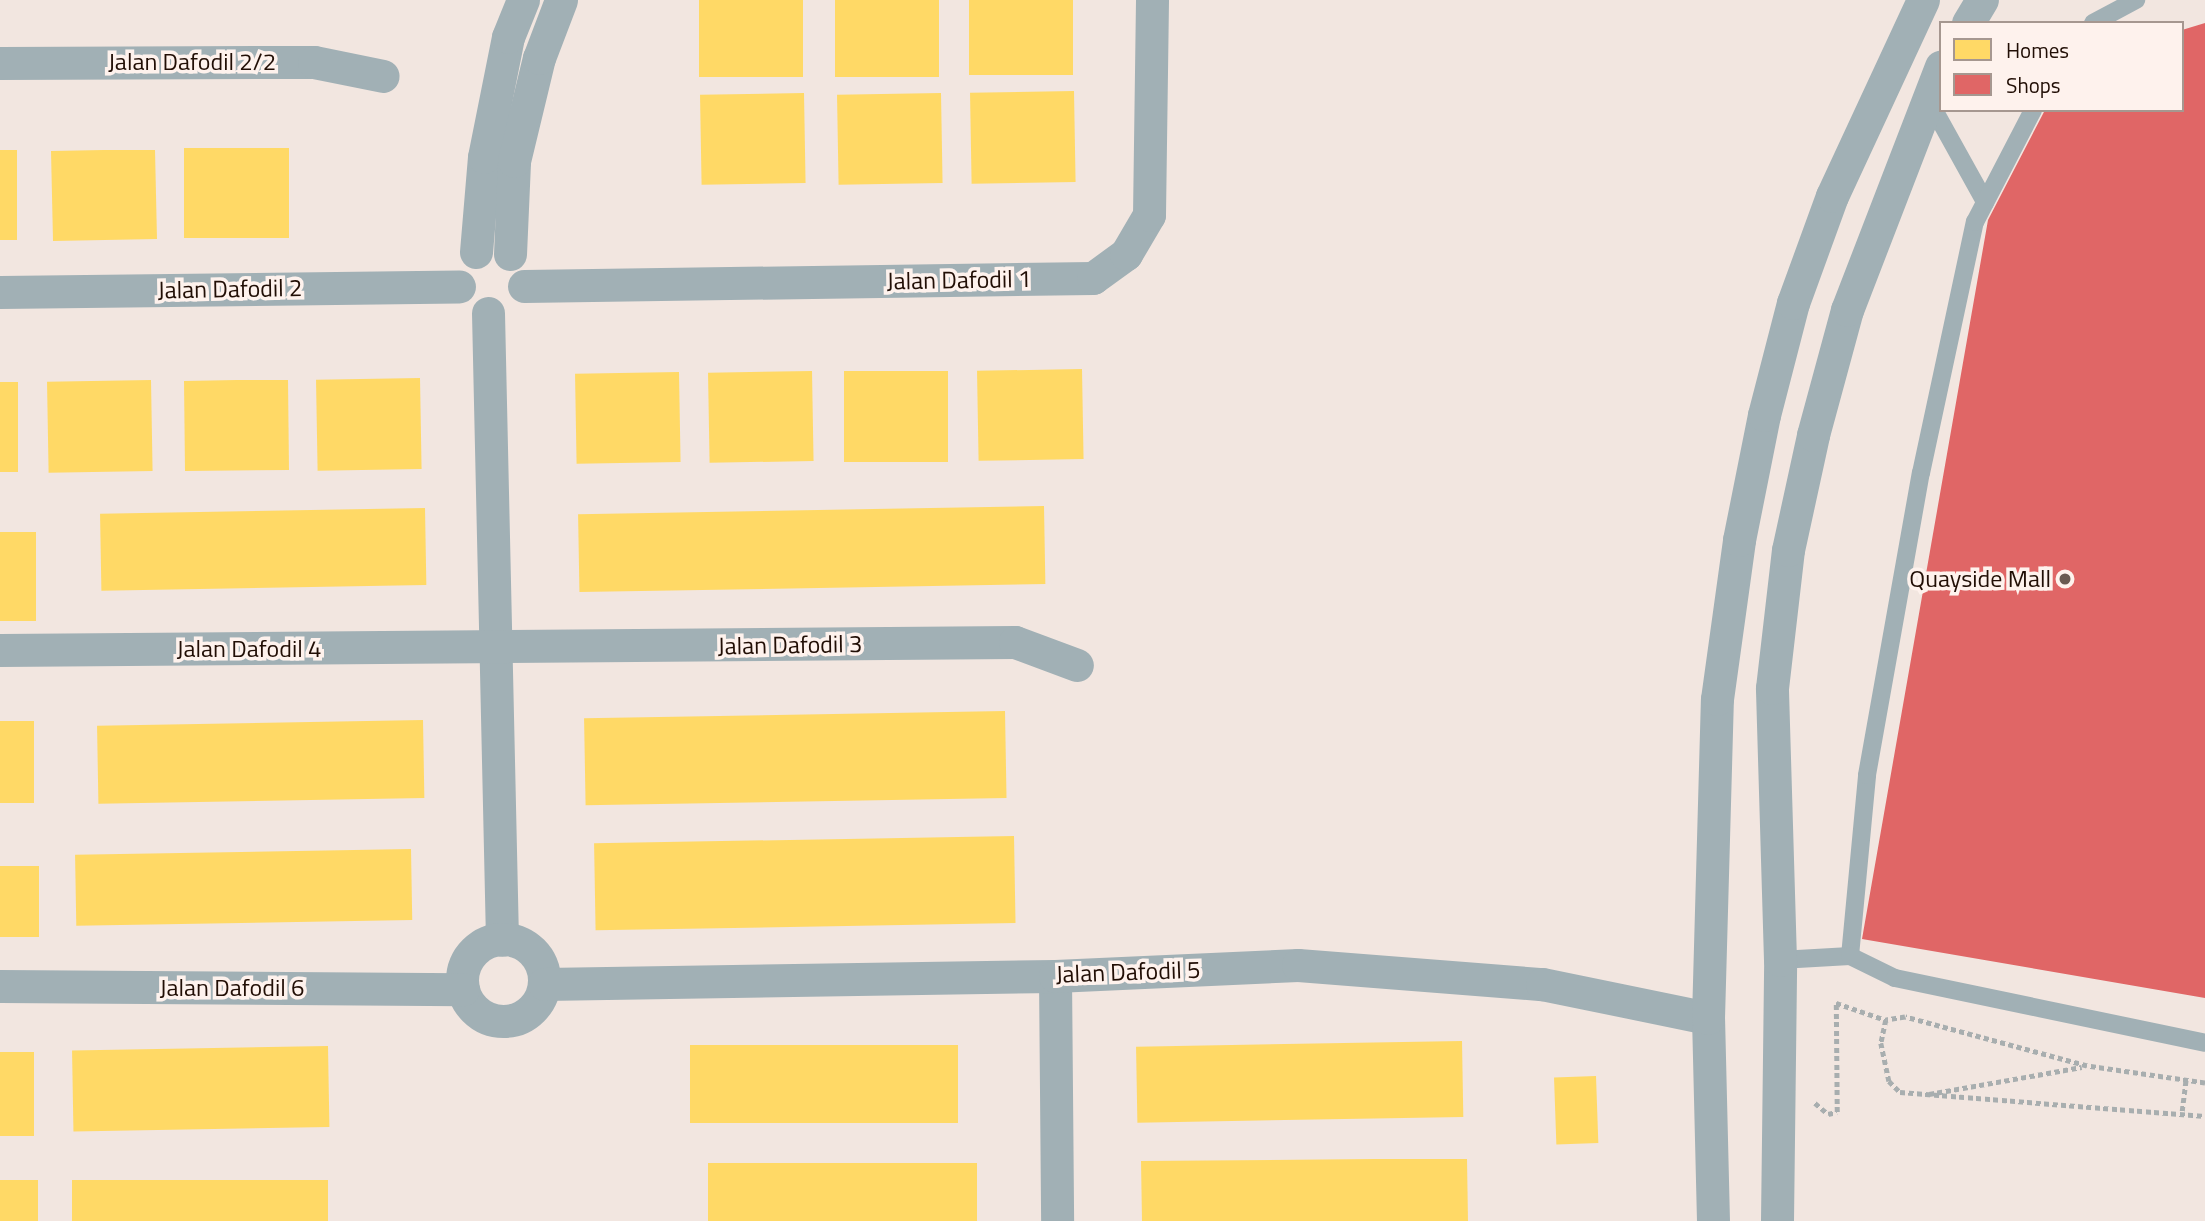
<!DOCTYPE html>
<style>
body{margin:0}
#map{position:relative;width:2205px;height:1221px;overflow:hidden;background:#f2e6e0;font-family:"Titillium Web",sans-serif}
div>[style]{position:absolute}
.homes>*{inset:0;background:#ffd966;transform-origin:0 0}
.shops>*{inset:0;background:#e06666}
.path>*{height:4.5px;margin-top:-2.25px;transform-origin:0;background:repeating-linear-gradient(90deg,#a8aeaf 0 5px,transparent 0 8.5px)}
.lane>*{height:18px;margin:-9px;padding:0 9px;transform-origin:9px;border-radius:9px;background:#a1b0b5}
.street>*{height:33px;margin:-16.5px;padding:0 16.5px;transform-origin:16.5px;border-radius:16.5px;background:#a1b0b5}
.street>.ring{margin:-16.5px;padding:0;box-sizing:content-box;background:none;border:33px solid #a1b0b5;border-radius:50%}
.dots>*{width:19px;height:19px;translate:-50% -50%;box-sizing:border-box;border:4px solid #fef2ed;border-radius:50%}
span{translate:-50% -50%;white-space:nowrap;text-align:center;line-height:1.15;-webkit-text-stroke:7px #fef2ed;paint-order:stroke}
.street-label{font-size:24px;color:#210e05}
.poi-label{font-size:24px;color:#210e05}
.right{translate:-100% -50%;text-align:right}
.legend{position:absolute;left:1939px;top:21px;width:245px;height:91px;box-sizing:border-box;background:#fef2ed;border:2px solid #a69790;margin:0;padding:9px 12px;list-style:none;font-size:21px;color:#210e05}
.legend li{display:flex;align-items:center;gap:14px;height:35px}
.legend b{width:35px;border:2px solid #a69790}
</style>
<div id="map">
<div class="homes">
<div style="left:699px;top:0;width:104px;height:77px"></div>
<div style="left:835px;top:0;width:104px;height:77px"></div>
<div style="left:969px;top:0;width:104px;height:75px"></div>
<div style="left:1074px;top:91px;width:91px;height:104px;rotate:89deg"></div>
<div style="left:804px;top:93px;width:90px;height:104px;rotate:89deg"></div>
<div style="left:941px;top:93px;width:90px;height:104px;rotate:89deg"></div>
<div style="left:289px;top:148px;width:90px;height:105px;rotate:90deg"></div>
<div style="left:0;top:150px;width:17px;height:90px"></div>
<div style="clip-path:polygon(103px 150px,155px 150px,157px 239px,53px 241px,51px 151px)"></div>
<div style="left:1082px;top:369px;width:90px;height:105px;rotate:89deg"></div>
<div style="left:812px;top:371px;width:90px;height:104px;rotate:89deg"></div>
<div style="left:844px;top:371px;width:104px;height:91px"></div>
<div style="left:679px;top:372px;width:90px;height:104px;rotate:89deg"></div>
<div style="left:420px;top:378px;width:91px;height:104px;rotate:89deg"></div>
<div style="left:151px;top:380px;width:91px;height:104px;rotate:89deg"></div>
<div style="clip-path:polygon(236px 380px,288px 380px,289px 470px,185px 471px,184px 381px)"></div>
<div style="left:0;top:382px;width:18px;height:90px"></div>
<div style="left:1044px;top:506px;width:78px;height:466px;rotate:89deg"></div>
<div style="left:425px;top:508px;width:77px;height:325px;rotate:89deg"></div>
<div style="left:0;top:532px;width:36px;height:89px"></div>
<div style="left:1005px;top:711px;width:87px;height:421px;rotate:89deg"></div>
<div style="left:423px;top:720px;width:78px;height:326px;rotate:89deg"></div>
<div style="left:0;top:721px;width:34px;height:82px"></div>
<div style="left:1014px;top:836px;width:87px;height:420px;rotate:89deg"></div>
<div style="left:411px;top:849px;width:71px;height:336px;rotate:89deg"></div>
<div style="left:0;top:866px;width:39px;height:71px"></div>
<div style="left:1462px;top:1041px;width:76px;height:326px;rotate:89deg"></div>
<div style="left:690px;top:1045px;width:268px;height:78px"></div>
<div style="left:328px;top:1046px;width:81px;height:256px;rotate:89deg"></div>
<div style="left:0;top:1052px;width:34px;height:84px"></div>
<div style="left:1596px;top:1076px;width:67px;height:42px;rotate:88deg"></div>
<div style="clip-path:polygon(1374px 1159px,1467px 1159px,1468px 1221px,1142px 1221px,1141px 1161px)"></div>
<div style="left:708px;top:1163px;width:269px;height:58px"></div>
<div style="left:0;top:1180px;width:38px;height:41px"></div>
<div style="left:72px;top:1180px;width:256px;height:41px"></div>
</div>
<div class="shops">
<div style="clip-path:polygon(2205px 23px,2205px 998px,1862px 939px,1988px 220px,2045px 110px,2182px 110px,2182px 30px)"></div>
</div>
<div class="path">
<div style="left:2205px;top:1083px;width:119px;rotate:-171.8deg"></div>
<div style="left:2087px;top:1066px;width:188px;rotate:-164.9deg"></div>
<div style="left:1905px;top:1017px;width:19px;rotate:171deg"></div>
<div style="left:1886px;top:1020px;width:24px;rotate:102deg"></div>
<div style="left:1881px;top:1043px;width:39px;rotate:78deg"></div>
<div style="left:1889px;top:1081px;width:16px;rotate:45deg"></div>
<div style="left:1900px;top:1092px;width:306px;rotate:4.5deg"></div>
<div style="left:1929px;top:1094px;width:155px;rotate:-10deg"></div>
<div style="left:1815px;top:1103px;width:17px;rotate:40deg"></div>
<div style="left:1828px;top:1114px;width:9px;rotate:-13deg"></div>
<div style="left:1837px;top:1112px;width:109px;rotate:-90.5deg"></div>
<div style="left:1836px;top:1003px;width:53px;rotate:18.8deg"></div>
<div style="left:2182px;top:1111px;width:31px;rotate:-83deg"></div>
</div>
<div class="lane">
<div style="left:2093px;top:23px;width:49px;rotate:-28.1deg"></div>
<div style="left:1928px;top:99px;width:118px;rotate:61deg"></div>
<div style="left:1850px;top:956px;width:182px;rotate:-84.6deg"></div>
<div style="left:1867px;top:775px;width:307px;rotate:-79.9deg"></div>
<div style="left:1921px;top:473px;width:257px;rotate:-77.9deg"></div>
<div style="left:1975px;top:222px;width:126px;rotate:-62.6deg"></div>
<div style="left:1780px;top:960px;width:70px;rotate:-3.3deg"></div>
<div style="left:1850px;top:956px;width:50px;rotate:26.1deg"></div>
<div style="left:1895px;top:978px;width:317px;rotate:11.8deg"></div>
</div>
<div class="street">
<div style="left:1968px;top:23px;width:27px;rotate:-59deg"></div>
<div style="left:0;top:63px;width:314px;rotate:-0.2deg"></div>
<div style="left:314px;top:62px;width:70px;rotate:11.5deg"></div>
<div style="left:476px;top:252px;width:95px;rotate:-85.2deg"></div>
<div style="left:484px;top:157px;width:122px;rotate:-78.7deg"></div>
<div style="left:508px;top:37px;width:40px;rotate:-68deg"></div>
<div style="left:510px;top:254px;width:93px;rotate:-87.5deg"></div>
<div style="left:514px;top:161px;width:106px;rotate:-76.4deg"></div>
<div style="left:539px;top:58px;width:62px;rotate:-69.2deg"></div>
<div style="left:524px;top:286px;width:569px;rotate:-0.81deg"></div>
<div style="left:1093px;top:278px;width:41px;rotate:-36deg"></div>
<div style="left:1126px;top:254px;width:45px;rotate:-59.5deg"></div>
<div style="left:1149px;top:215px;width:215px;rotate:-89.2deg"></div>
<div style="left:0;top:292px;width:459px;rotate:-0.7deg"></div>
<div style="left:488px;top:313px;width:627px;rotate:88.72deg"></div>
<div style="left:0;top:650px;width:1015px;rotate:-0.45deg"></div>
<div style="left:1015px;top:642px;width:66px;rotate:20.4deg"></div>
<div class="ring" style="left:462px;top:939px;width:49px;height:49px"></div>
<div style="left:1055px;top:976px;width:245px;rotate:89.5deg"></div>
<div style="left:544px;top:984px;width:511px;rotate:-0.9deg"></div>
<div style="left:1055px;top:976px;width:243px;rotate:-2.6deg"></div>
<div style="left:1298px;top:965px;width:245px;rotate:4.5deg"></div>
<div style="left:1542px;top:984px;width:169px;rotate:11.6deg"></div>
<div style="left:0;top:986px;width:463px;rotate:0.4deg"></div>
<div style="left:1713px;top:1221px;width:203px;rotate:-91.4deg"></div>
<div style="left:1708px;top:1018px;width:319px;rotate:-88.4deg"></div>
<div style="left:1717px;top:699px;width:161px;rotate:-82.1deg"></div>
<div style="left:1739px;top:540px;width:127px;rotate:-78.7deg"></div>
<div style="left:1764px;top:415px;width:116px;rotate:-75.5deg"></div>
<div style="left:1793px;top:303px;width:114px;rotate:-70deg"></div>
<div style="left:1832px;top:196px;width:216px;rotate:-65.1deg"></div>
<div style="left:1777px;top:1221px;width:261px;rotate:-89.3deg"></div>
<div style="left:1780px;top:960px;width:272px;rotate:-91.7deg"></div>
<div style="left:1772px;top:688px;width:139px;rotate:-83.4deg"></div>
<div style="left:1788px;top:550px;width:118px;rotate:-77.7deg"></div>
<div style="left:1813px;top:435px;width:130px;rotate:-74.8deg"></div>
<div style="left:1847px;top:310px;width:261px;rotate:-68.9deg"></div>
</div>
<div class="dots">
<div style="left:2065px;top:579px;background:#6a5a52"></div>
</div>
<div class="street-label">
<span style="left:192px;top:62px">Jalan Dafodil 2/2</span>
<span style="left:959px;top:280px;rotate:-1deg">Jalan Dafodil 1</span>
<span style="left:230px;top:289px;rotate:-1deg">Jalan Dafodil 2</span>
<span style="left:790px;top:645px;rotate:-1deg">Jalan Dafodil 3</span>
<span style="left:249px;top:649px">Jalan Dafodil 4</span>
<span style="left:1128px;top:972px;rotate:-2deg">Jalan Dafodil 5</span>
<span style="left:232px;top:988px">Jalan Dafodil 6</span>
</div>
<div class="poi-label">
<span class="right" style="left:2051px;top:579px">Quayside Mall</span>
</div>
<ul class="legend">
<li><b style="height:19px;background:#ffd966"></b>Homes</li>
<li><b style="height:19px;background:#e06666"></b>Shops</li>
</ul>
</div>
